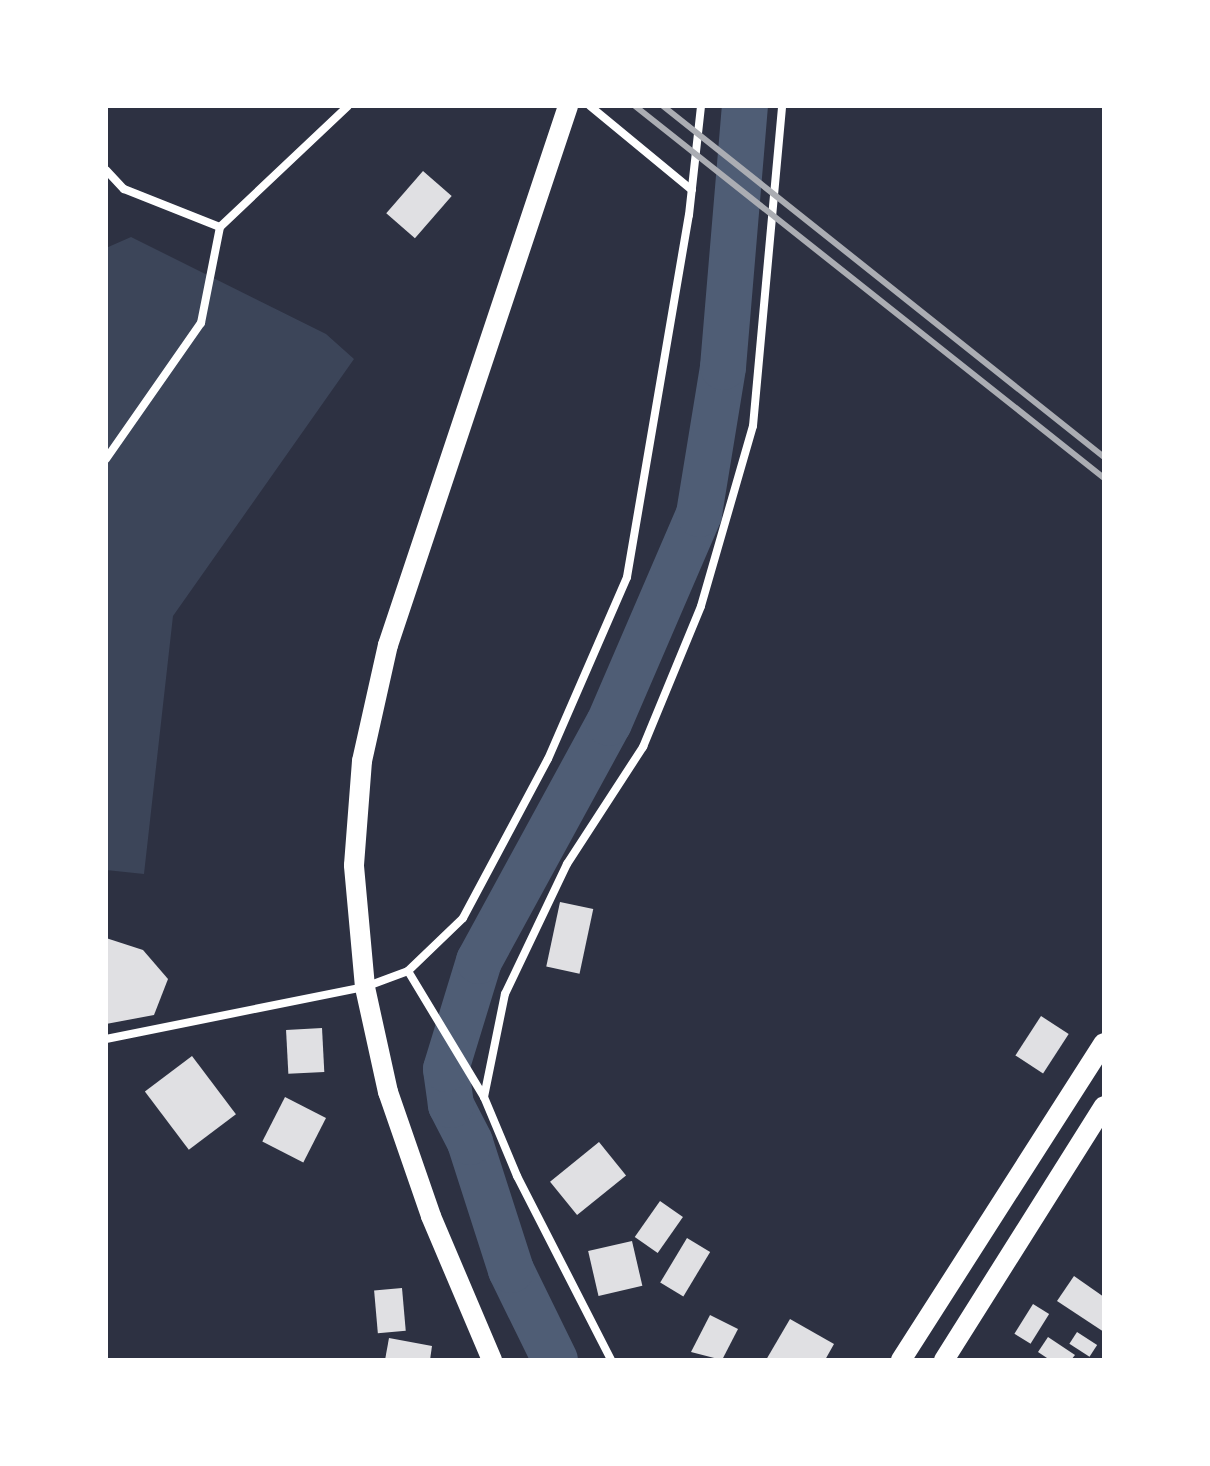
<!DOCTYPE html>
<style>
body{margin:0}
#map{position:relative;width:1210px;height:1466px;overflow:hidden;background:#2d3142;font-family:Raleway,sans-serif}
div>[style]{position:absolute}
.green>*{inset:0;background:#3c4559}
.river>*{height:46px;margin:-23px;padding:0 23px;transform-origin:23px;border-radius:23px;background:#4f5d75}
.building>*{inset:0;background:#e0e0e3;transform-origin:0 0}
.minor>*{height:8px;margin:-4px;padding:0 4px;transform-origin:4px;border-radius:4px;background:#fff}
.primary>*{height:20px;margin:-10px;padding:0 10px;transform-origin:10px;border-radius:10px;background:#fff}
.rail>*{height:6px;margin:-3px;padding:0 3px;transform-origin:3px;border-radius:3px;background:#abadb3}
span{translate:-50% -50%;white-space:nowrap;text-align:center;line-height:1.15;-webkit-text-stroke:7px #fff;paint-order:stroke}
.frame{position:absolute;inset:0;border:108px solid #fff;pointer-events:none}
</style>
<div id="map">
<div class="green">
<div style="clip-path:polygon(131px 237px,326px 334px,354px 359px,173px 616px,144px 874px,106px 870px,106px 248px)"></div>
</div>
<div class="river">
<div style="left:555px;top:1360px;width:100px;rotate:-116.1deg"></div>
<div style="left:511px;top:1270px;width:134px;rotate:-107.8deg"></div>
<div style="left:470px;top:1142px;width:42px;rotate:-117.2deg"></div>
<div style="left:451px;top:1105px;width:36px;rotate:-98deg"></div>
<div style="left:446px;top:1069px;width:113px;rotate:-73deg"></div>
<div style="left:479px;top:961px;width:271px;rotate:-61.4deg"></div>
<div style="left:609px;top:723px;width:228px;rotate:-66.7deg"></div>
<div style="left:699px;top:514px;width:149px;rotate:-80.7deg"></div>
<div style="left:723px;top:367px;width:262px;rotate:-85.2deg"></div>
</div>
<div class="building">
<div style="left:423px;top:171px;width:38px;height:56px;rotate:41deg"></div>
<div style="left:560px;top:902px;width:34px;height:66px;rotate:12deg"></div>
<div style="clip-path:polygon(106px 938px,143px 950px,168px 979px,154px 1015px,106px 1024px)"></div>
<div style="left:1041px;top:1016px;width:33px;height:47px;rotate:33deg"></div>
<div style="left:322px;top:1028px;width:44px;height:36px;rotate:87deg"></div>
<div style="left:192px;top:1056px;width:73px;height:59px;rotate:53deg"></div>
<div style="left:285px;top:1097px;width:46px;height:50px;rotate:27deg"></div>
<div style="left:599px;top:1142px;width:43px;height:63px;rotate:51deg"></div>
<div style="left:660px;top:1201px;width:28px;height:44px;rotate:35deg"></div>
<div style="left:687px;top:1238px;width:27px;height:52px;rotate:31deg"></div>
<div style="left:632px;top:1241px;width:46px;height:45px;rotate:77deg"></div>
<div style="clip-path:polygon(1074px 1276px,1104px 1297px,1104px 1332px,1057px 1301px)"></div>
<div style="left:402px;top:1288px;width:43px;height:28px;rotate:85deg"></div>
<div style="left:1033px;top:1304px;width:19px;height:35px;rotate:32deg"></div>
<div style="clip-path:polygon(710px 1315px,738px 1329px,722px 1360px,691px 1352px)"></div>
<div style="clip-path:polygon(790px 1319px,834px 1344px,825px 1360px,766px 1360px)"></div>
<div style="left:1077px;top:1332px;width:24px;height:14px;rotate:33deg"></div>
<div style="clip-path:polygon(1048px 1337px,1075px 1355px,1071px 1360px,1050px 1360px,1038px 1352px)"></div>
<div style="clip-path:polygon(389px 1338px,432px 1346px,430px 1360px,385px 1360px)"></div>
</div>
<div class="minor">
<div style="left:590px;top:106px;width:132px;rotate:39.5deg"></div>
<div style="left:106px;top:170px;width:26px;rotate:47deg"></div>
<div style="left:124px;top:189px;width:103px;rotate:21.6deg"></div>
<div style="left:106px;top:459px;width:166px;rotate:-55.1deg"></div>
<div style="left:201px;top:323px;width:98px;rotate:-78.8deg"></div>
<div style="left:220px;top:227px;width:176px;rotate:-43.4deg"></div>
<div style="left:408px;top:971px;width:147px;rotate:58.9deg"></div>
<div style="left:484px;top:1097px;width:86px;rotate:67.3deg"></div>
<div style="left:517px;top:1176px;width:207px;rotate:62.9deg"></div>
<div style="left:106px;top:1039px;width:264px;rotate:-11.4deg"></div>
<div style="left:365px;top:987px;width:46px;rotate:-20.4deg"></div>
<div style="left:408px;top:971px;width:76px;rotate:-43.9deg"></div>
<div style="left:463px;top:918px;width:180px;rotate:-61.9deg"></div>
<div style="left:548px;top:759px;width:198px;rotate:-66.5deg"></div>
<div style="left:627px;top:577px;width:367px;rotate:-80.3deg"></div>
<div style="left:689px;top:215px;width:110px;rotate:-83.7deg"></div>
<div style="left:484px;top:1097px;width:105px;rotate:-78.5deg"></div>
<div style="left:505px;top:994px;width:144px;rotate:-64.5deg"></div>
<div style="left:567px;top:864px;width:140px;rotate:-57deg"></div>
<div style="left:643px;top:747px;width:152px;rotate:-67.6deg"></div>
<div style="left:701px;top:606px;width:187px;rotate:-73.9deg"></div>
<div style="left:753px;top:426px;width:321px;rotate:-84.8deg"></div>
</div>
<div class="primary">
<div style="left:492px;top:1360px;width:156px;rotate:-113deg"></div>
<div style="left:431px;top:1216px;width:131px;rotate:-109.1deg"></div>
<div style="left:388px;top:1092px;width:107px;rotate:-102.4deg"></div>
<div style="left:365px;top:987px;width:122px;rotate:-95.2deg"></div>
<div style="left:354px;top:865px;width:104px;rotate:-85.6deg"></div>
<div style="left:362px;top:761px;width:119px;rotate:-77.4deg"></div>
<div style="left:388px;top:645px;width:568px;rotate:-71.53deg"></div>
<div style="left:901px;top:1360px;width:376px;rotate:-57.4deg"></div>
<div style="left:944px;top:1360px;width:300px;rotate:-57.8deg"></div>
</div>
<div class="rail">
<div style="left:635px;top:106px;width:599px;rotate:38.42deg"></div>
<div style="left:663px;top:106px;width:564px;rotate:38.52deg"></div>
</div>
<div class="frame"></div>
</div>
